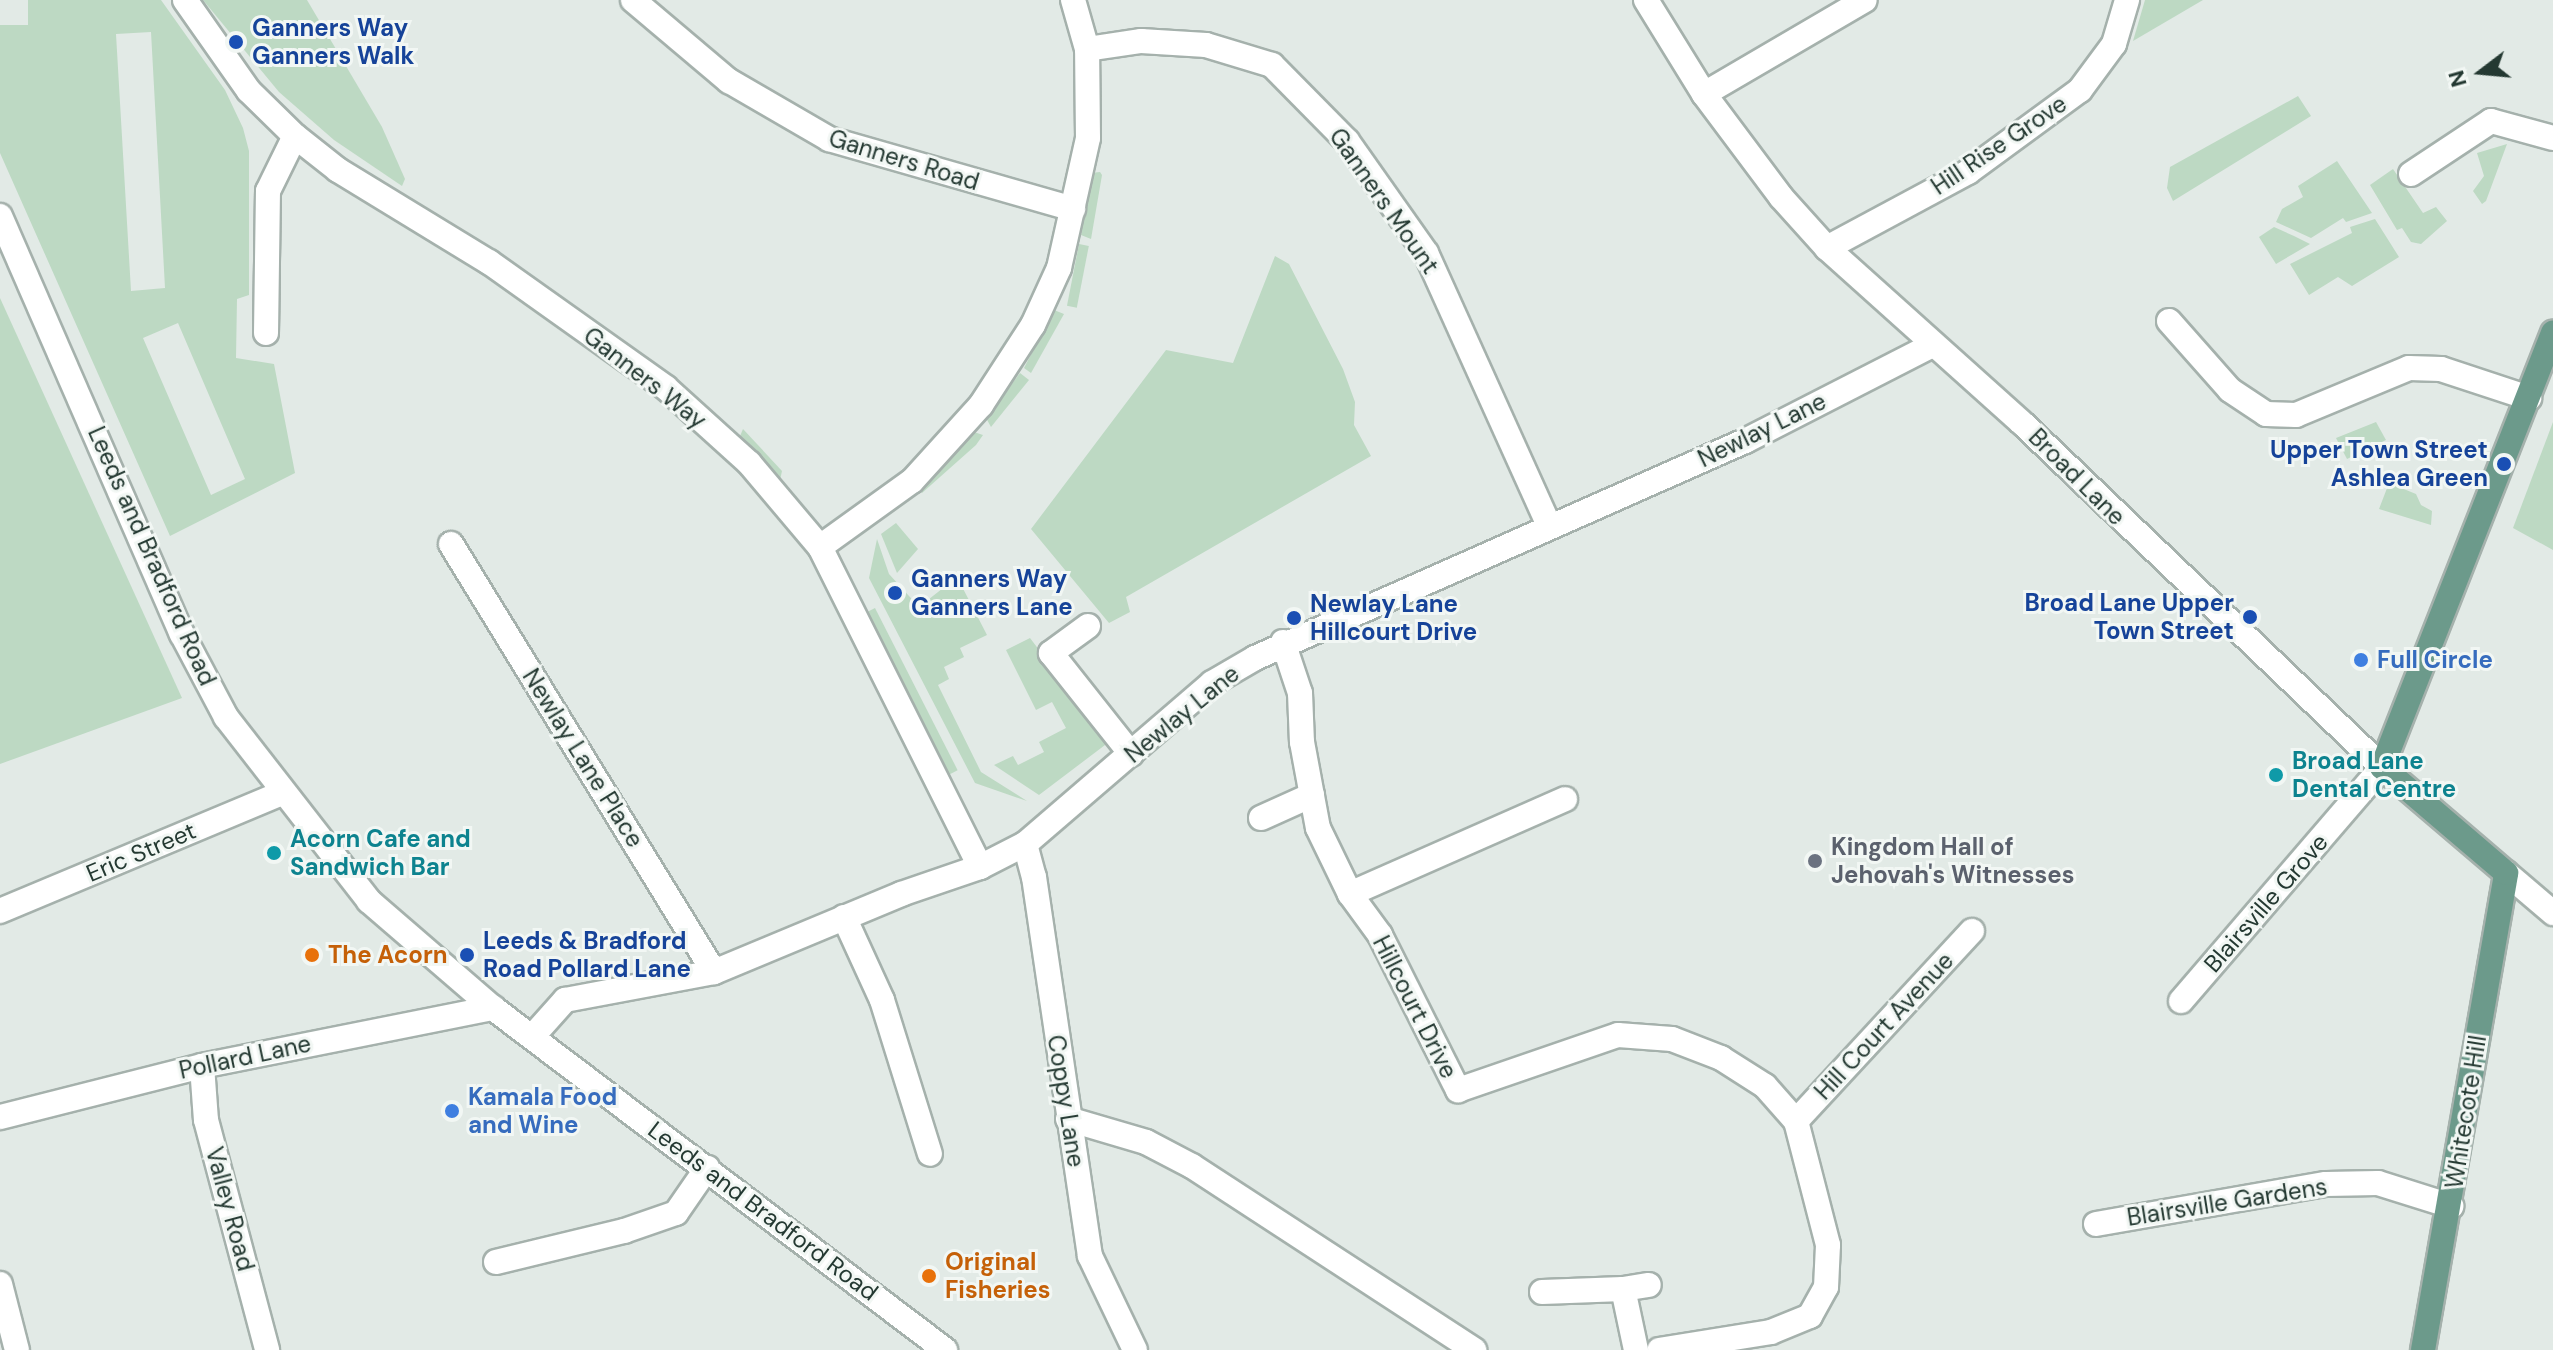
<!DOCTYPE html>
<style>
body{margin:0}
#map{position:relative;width:2553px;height:1350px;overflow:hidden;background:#e2eae6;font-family:"DM Sans",sans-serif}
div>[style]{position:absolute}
.green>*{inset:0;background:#bdd9c3;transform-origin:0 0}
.roads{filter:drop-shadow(2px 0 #a5b1ac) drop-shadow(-2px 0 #a5b1ac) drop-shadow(0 2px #a5b1ac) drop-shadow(0 -2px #a5b1ac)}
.minor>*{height:24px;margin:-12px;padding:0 12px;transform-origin:12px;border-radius:12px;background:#fff}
.tertiary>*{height:24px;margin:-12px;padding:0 12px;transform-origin:12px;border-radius:12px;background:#fff}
.secondary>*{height:24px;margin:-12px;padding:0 12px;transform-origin:12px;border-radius:12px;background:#fff}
.primary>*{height:24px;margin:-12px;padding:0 12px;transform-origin:12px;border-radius:12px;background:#6c9a8b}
.dots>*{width:22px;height:22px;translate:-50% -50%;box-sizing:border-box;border:4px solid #f2f7f4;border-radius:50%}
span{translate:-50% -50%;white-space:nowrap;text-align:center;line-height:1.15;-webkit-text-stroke:6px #f2f7f4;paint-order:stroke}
.transit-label{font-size:24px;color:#164399;font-weight:700}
.left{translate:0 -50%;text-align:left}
.right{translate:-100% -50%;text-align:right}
.street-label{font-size:24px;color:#243932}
.shop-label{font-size:24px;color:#366cbe;font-weight:700}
.culture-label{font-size:24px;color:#0d838f;font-weight:700}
.worship-label{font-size:24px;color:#5b616d;font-weight:700}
.food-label{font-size:24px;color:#c56008;font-weight:700}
.north{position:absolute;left:2441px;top:32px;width:80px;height:80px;-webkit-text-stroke:6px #f2f7f4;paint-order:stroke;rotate:254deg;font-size:22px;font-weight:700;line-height:32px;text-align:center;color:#243932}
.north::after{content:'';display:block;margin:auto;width:28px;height:36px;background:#243932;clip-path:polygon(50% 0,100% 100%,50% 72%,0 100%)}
</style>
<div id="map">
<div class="green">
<div style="clip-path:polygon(evenodd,28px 0,161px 0,225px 90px,243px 128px,249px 151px,249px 295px,237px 299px,236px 358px,274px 364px,295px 473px,170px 536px,0 153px,0 25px,28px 25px,28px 0,151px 32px,165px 288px,131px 291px,116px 34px,151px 32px,28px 0,178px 323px,245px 479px,211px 495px,143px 338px,178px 323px)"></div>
<div style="clip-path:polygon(203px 0,307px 0,382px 127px,405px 179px,402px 186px,334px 140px,279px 92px)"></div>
<div style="clip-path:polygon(2145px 0,2203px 0,2133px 41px)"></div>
<div style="clip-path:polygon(2298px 96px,2311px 116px,2173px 201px,2167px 188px,2170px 167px)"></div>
<div style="clip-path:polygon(2507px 144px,2486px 201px,2482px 204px,2473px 191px,2484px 176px,2477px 153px)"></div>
<div style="clip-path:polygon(2337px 161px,2372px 213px,2346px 222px,2343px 218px,2311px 238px,2276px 222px,2282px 209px,2303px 197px,2298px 186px)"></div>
<div style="clip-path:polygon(2393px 169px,2423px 213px,2436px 207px,2447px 221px,2421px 244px,2411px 242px,2402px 228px,2397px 230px,2370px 185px)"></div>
<div style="clip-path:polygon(1100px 172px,1102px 175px,1091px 239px,1081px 235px,1091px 173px)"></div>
<div style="clip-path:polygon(2375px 219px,2399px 257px,2352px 286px,2338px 277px,2309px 295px,2290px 264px,2352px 233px,2350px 227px)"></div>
<div style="clip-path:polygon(2274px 227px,2294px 236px,2310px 244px,2276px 264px,2259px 237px)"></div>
<div style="left:1079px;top:244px;width:10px;height:63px;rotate:11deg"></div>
<div style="clip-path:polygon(1275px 256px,1289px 264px,1343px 369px,1355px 402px,1354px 425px,1371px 456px,1126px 597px,1130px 612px,1109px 623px,1031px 529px,1166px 350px,1233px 363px)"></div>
<div style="clip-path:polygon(0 298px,182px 698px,0 764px)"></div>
<div style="clip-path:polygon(1054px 310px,1064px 314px,1031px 373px,1024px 368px)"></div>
<div style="clip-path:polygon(1020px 373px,1029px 380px,991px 427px,986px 418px)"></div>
<div style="clip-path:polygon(2376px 422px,2386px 440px,2347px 459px,2336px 438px)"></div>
<div style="clip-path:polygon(2553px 422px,2553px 550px,2513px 528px)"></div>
<div style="clip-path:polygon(743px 429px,782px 471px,780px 480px,740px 436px)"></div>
<div style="clip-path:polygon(974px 432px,983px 435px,976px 445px,922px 493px,919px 487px,925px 478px)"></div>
<div style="clip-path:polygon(2389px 483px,2416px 494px,2421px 505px,2432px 511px,2431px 525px,2379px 509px)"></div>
<div style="clip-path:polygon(896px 523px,918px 549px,897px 573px,881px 534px)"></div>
<div style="clip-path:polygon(877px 539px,889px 574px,919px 607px,957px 577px,987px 635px,960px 648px,964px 657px,944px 667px,949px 679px,938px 685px,981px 772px,1027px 801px,975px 783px,869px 578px)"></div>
<div style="left:875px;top:608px;width:182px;height:11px;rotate:63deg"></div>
<div style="clip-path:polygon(1030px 638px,1109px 742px,1039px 795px,994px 765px,1013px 756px,1018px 765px,1044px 752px,1039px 742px,1066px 728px,1052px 702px,1036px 710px,1006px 650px)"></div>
</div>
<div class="roads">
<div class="minor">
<div style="left:185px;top:0;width:111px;rotate:54.9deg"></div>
<div style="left:249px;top:91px;width:64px;rotate:44.4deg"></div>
<div style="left:295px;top:136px;width:55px;rotate:38.3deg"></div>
<div style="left:338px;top:170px;width:177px;rotate:31.4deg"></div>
<div style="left:489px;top:262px;width:217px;rotate:35.4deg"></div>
<div style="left:666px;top:388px;width:112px;rotate:42.1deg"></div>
<div style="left:749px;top:463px;width:110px;rotate:49.8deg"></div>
<div style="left:820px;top:547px;width:358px;rotate:63.4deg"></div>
<div style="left:633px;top:0;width:126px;rotate:40.2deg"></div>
<div style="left:729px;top:81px;width:116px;rotate:30.1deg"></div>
<div style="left:829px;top:139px;width:254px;rotate:16deg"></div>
<div style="left:1087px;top:49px;width:55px;rotate:-8.4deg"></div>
<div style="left:1141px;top:41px;width:65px;rotate:3.5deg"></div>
<div style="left:1206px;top:45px;width:69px;rotate:16.9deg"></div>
<div style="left:1272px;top:65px;width:107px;rotate:45.4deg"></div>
<div style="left:1347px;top:141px;width:137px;rotate:54.8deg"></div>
<div style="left:1426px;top:253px;width:299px;rotate:65.7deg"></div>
<div style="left:1704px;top:94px;width:186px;rotate:-30.3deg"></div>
<div style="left:2411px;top:174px;width:96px;rotate:-33.5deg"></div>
<div style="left:2491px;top:121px;width:64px;rotate:15.3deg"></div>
<div style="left:1827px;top:248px;width:160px;rotate:-28.3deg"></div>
<div style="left:1968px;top:172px;width:139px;rotate:-36.2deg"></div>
<div style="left:2080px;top:90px;width:57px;rotate:-53.5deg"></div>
<div style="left:2114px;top:44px;width:46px;rotate:-73.5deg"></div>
<div style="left:2169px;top:321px;width:92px;rotate:48.5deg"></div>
<div style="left:2230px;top:390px;width:43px;rotate:33.7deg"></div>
<div style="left:2266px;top:414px;width:30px;rotate:2deg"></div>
<div style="left:2296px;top:415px;width:122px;rotate:-22.6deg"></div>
<div style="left:2409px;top:368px;width:32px;rotate:2deg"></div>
<div style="left:2441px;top:369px;width:93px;rotate:18.2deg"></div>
<div style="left:266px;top:333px;width:142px;rotate:-89.2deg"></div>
<div style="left:268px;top:191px;width:61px;rotate:-63.9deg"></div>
<div style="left:451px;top:544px;width:502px;rotate:58.43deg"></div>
<div style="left:820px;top:547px;width:113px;rotate:-35.7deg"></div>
<div style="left:912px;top:481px;width:103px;rotate:-47.8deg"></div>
<div style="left:981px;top:405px;width:95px;rotate:-57deg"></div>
<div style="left:1033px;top:325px;width:63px;rotate:-65.5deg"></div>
<div style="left:1059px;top:268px;width:133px;rotate:-77.4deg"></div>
<div style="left:1088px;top:138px;width:89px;rotate:-90.6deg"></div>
<div style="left:1087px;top:49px;width:51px;rotate:-105.9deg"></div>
<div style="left:1088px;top:626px;width:46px;rotate:143.9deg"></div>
<div style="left:1051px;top:653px;width:129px;rotate:51.6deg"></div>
<div style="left:1283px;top:642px;width:54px;rotate:71.6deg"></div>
<div style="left:1300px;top:693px;width:49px;rotate:87.7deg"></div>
<div style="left:1302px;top:742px;width:87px;rotate:79.5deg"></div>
<div style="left:1318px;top:828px;width:73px;rotate:64.1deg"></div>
<div style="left:1350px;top:894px;width:51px;rotate:53.8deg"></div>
<div style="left:1380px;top:935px;width:174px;rotate:63.3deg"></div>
<div style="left:1458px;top:1090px;width:169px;rotate:-19deg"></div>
<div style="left:1618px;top:1035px;width:54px;rotate:4.2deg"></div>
<div style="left:1672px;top:1039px;width:53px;rotate:21.2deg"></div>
<div style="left:1721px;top:1058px;width:52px;rotate:32.5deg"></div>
<div style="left:1765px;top:1086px;width:47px;rotate:48.5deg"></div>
<div style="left:1796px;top:1121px;width:128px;rotate:75.5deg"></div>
<div style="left:1828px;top:1245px;width:42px;rotate:92.7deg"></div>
<div style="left:1826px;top:1287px;width:33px;rotate:119deg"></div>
<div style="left:1810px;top:1316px;width:42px;rotate:157.7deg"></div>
<div style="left:1771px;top:1332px;width:113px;rotate:170.9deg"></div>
<div style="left:1261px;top:818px;width:56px;rotate:-24.3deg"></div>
<div style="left:1025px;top:844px;width:34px;rotate:75deg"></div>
<div style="left:1034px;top:877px;width:383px;rotate:81.6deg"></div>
<div style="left:1090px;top:1256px;width:104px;rotate:64.4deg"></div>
<div style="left:1350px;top:894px;width:235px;rotate:-23.8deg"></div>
<div style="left:0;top:911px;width:306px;rotate:-22.7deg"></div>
<div style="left:844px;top:917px;width:91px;rotate:65.4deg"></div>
<div style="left:882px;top:1000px;width:161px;rotate:72.7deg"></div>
<div style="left:2181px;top:1001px;width:308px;rotate:-49.3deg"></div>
<div style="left:532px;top:1037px;width:50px;rotate:-48.3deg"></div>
<div style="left:565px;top:1000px;width:152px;rotate:-10.6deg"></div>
<div style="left:714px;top:972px;width:203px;rotate:-22.6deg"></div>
<div style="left:901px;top:894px;width:83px;rotate:-18.9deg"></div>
<div style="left:980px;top:867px;width:51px;rotate:-27.1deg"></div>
<div style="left:1025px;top:844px;width:247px;rotate:-40.7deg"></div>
<div style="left:1212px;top:683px;width:50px;rotate:-30.2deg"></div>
<div style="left:1255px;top:658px;width:536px;rotate:-23.89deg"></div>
<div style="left:1745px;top:441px;width:211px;rotate:-27.1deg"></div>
<div style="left:202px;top:1066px;width:54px;rotate:85.8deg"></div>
<div style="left:206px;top:1120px;width:238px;rotate:75.1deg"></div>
<div style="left:0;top:1117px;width:208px;rotate:-14.2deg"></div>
<div style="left:202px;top:1066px;width:297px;rotate:-11.3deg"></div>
<div style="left:1068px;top:1119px;width:81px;rotate:16.4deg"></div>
<div style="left:1146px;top:1142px;width:52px;rotate:27.6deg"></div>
<div style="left:1192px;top:1166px;width:337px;rotate:33.1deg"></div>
<div style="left:1796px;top:1121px;width:259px;rotate:-47.2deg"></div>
<div style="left:2096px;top:1224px;width:233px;rotate:-9.9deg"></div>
<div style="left:2326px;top:1184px;width:52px;rotate:-1.1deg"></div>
<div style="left:2378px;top:1183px;width:77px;rotate:17.5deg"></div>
<div style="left:496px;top:1262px;width:132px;rotate:-13.6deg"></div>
<div style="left:624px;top:1231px;width:55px;rotate:-19.1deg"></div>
<div style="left:676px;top:1213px;width:55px;rotate:-55.4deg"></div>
<div style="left:0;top:1284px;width:68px;rotate:75.6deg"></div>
<div style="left:1542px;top:1292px;width:81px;rotate:-2.1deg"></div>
<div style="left:1636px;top:1350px;width:62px;rotate:-102deg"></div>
<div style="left:1623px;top:1289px;width:26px;rotate:-9deg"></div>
</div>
<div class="tertiary">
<div style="left:1646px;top:0;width:110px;rotate:58.3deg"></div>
<div style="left:1704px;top:94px;width:129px;rotate:53.2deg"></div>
<div style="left:1781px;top:197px;width:69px;rotate:48deg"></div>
<div style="left:1827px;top:248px;width:262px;rotate:41.9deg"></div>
<div style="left:2022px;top:423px;width:498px;rotate:43.7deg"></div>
<div style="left:2506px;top:873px;width:62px;rotate:40.4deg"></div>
</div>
<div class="secondary">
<div style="left:0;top:216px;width:456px;rotate:66.5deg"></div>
<div style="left:182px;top:634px;width:94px;rotate:62.1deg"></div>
<div style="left:226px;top:717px;width:233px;rotate:52.1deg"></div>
<div style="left:369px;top:901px;width:164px;rotate:40.8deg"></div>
<div style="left:493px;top:1008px;width:567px;rotate:37.11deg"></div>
</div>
<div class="primary">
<div style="left:2423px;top:1350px;width:484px;rotate:-80.1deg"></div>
<div style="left:2506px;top:873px;width:163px;rotate:-139.5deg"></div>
<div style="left:2382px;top:767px;width:467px;rotate:-68.5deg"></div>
</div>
</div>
<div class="dots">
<div style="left:236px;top:42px;background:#1a4fb4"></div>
<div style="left:2504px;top:464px;background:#1a4fb4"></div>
<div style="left:895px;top:593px;background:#1a4fb4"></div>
<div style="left:2250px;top:617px;background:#1a4fb4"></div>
<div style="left:1294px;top:618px;background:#1a4fb4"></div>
<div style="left:2361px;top:660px;background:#3f7fe0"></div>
<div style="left:2276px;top:775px;background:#0f9aa8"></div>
<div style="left:274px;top:853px;background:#0f9aa8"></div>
<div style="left:1815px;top:861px;background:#6b7280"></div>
<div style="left:312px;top:955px;background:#e8710a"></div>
<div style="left:467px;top:955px;background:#1a4fb4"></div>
<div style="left:452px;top:1111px;background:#3f7fe0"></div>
<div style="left:929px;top:1276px;background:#e8710a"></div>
</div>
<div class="transit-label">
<span class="left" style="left:252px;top:42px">Ganners Way<br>Ganners Walk</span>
<span class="right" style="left:2488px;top:464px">Upper Town Street<br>Ashlea Green</span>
<span class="left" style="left:911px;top:593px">Ganners Way<br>Ganners Lane</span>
<span class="right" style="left:2234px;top:617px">Broad Lane Upper<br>Town Street</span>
<span class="left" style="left:1310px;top:618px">Newlay Lane<br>Hillcourt Drive</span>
<span class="left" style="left:483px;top:955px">Leeds &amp; Bradford<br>Road Pollard Lane</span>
</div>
<div class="street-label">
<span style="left:1999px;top:145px;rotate:-34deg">Hill Rise Grove</span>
<span style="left:904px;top:160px;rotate:17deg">Ganners Road</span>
<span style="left:1384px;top:201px;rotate:55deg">Ganners Mount</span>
<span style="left:645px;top:378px;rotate:38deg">Ganners Way</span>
<span style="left:1762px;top:430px;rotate:-26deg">Newlay Lane</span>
<span style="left:2077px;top:477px;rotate:45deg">Broad Lane</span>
<span style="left:152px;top:556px;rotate:66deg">Leeds and Bradford Road</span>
<span style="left:1182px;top:714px;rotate:-39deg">Newlay Lane</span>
<span style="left:583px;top:758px;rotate:58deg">Newlay Lane Place</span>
<span style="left:141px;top:852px;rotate:-23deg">Eric Street</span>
<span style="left:2266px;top:903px;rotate:-49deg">Blairsville Grove</span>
<span style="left:1415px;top:1007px;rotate:63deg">Hillcourt Drive</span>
<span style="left:1884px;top:1026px;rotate:-47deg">Hill Court Avenue</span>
<span style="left:245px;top:1057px;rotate:-12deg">Pollard Lane</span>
<span style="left:1066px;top:1101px;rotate:81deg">Coppy Lane</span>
<span style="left:2466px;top:1112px;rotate:-81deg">Whitecote Hill</span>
<span style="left:2227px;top:1202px;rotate:-9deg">Blairsville Gardens</span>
<span style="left:230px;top:1209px;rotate:75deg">Valley Road</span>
<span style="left:763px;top:1211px;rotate:37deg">Leeds and Bradford Road</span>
</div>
<div class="shop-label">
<span class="left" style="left:2377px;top:660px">Full Circle</span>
<span class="left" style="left:468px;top:1111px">Kamala Food<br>and Wine</span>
</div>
<div class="culture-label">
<span class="left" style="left:2292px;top:775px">Broad Lane<br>Dental Centre</span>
<span class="left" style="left:290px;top:853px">Acorn Cafe and<br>Sandwich Bar</span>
</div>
<div class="worship-label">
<span class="left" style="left:1831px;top:861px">Kingdom Hall of<br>Jehovah's Witnesses</span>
</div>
<div class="food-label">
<span class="left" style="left:328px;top:955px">The Acorn</span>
<span class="left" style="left:945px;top:1276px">Original<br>Fisheries</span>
</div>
<div class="north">N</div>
</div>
